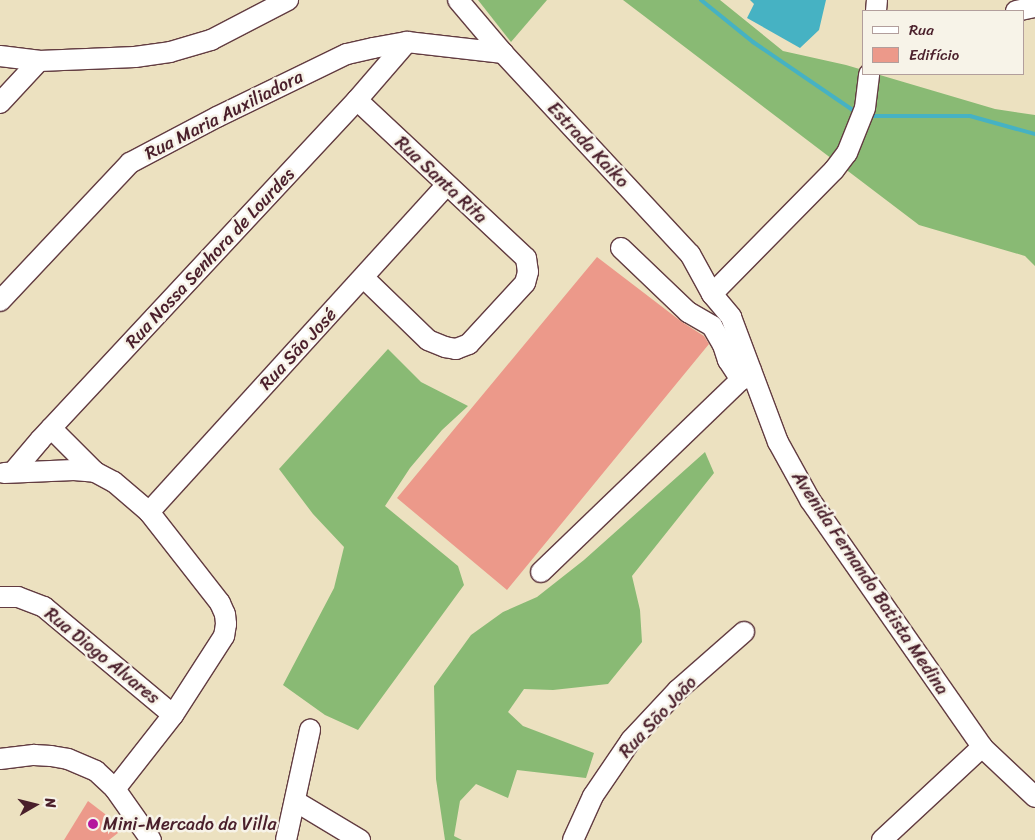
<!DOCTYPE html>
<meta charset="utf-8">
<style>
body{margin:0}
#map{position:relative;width:1035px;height:840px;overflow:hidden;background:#ece1c0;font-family:Sriracha,sans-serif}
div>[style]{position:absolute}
.forest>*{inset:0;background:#89ba74}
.water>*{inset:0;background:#46b2c3}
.stream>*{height:4px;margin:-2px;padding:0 2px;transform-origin:2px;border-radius:2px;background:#46b2c3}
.building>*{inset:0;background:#ec998a}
.roads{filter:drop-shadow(1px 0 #623c41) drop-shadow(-1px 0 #623c41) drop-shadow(0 1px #623c41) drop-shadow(0 -1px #623c41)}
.minor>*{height:20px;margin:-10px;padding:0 10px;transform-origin:10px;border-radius:10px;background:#fff}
.dots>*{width:14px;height:14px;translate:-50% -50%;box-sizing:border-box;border:2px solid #f7f3e8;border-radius:50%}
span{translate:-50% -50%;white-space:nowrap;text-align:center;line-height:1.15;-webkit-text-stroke:5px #f7f3e8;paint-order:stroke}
.street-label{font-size:18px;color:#4a1f2b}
.poi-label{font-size:18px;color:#4a1f2b}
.left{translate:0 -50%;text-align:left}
.legend{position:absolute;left:862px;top:10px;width:162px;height:65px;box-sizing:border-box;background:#f7f3e8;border:1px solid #b29e9c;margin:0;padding:6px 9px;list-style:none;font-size:15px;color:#4a1f2b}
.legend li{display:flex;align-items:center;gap:10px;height:25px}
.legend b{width:25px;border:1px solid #b29e9c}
.north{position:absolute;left:10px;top:780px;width:50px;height:50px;-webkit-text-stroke:4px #f7f3e8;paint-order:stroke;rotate:82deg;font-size:14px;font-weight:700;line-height:20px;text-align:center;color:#4a1f2b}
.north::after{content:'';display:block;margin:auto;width:18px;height:22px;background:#4a1f2b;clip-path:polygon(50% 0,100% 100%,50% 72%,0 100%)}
</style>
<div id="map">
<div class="forest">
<div style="clip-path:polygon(478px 0,547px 0,511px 42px)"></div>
<div style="clip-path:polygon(623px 0,720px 0,783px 51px,846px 65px,995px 109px,1035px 115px,1035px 266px,1025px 256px,919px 225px)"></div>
<div style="clip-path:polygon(388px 349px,421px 382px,468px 406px,442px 430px,410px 468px,385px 506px,458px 566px,464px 585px,358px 730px,325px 715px,283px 685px,334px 588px,344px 547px,313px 514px,279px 469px)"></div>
<div style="clip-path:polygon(705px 452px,714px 473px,632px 576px,640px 610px,642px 642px,608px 684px,553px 690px,524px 689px,508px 712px,523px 726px,594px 753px,586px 778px,517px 770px,508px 798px,476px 784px,460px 801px,454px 836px,462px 840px,445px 840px,436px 779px,434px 686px,471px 635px,503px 612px,537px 597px,584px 560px)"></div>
</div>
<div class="water">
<div style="clip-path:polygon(750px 0,826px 0,819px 30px,800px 48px,747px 18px,754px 4px)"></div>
</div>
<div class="stream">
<div style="left:701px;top:0;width:67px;rotate:38.9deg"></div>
<div style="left:753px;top:42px;width:126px;rotate:34.3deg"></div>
<div style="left:868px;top:116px;width:102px"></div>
<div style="left:970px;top:116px;width:67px;rotate:15.5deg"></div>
</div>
<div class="building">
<div style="clip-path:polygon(597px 257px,682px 322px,704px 336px,709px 344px,507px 590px,397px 498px)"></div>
<div style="clip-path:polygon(88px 801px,105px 814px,118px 833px,109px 840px,64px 840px)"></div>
</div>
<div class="roads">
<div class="minor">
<div style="left:458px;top:0;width:70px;rotate:49.7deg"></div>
<div style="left:503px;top:53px;width:275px;rotate:47.1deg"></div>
<div style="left:690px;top:254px;width:46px;rotate:61.2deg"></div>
<div style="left:712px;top:294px;width:30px;rotate:50deg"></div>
<div style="left:731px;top:317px;width:134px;rotate:69.4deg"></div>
<div style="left:778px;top:442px;width:66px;rotate:61.1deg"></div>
<div style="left:810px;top:500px;width:301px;rotate:55.1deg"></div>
<div style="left:982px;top:747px;width:73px;rotate:43.3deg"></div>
<div style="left:876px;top:11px;width:11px;rotate:-85deg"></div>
<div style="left:1016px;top:11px;width:19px;rotate:-12deg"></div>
<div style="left:0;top:56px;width:39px;rotate:7deg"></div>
<div style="left:39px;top:61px;width:96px;rotate:-2.4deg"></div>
<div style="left:135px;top:57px;width:35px;rotate:-8deg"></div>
<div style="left:170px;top:52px;width:43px;rotate:-16.3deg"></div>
<div style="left:211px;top:40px;width:87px;rotate:-27.5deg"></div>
<div style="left:357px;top:100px;width:231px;rotate:43.1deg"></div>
<div style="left:526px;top:258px;width:14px;rotate:82deg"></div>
<div style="left:528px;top:272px;width:11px;rotate:105deg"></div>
<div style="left:525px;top:283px;width:83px;rotate:132.6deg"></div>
<div style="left:469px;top:344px;width:14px;rotate:159deg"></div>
<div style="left:456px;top:349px;width:11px;rotate:-170deg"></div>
<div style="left:445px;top:347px;width:18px;rotate:-158deg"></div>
<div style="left:428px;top:340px;width:89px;rotate:-135.9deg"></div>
<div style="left:0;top:103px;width:57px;rotate:-47.1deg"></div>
<div style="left:621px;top:248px;width:93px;rotate:43.7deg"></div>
<div style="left:688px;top:312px;width:28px;rotate:30deg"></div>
<div style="left:712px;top:326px;width:22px;rotate:60deg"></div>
<div style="left:723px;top:345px;width:16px;rotate:72deg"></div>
<div style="left:728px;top:360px;width:24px;rotate:57deg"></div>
<div style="left:712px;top:294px;width:174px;rotate:-45.5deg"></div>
<div style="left:834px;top:170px;width:21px;rotate:-53deg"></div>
<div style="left:847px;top:153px;width:48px;rotate:-68.2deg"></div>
<div style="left:865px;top:108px;width:34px;rotate:-83deg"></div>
<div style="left:0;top:301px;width:190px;rotate:-46.7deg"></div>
<div style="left:130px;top:163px;width:98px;rotate:-27.9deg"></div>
<div style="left:217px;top:117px;width:144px;rotate:-25.9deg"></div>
<div style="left:347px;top:54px;width:27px;rotate:-13deg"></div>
<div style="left:373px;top:48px;width:35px;rotate:-10deg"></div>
<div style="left:407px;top:42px;width:97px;rotate:6.5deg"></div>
<div style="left:51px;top:428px;width:62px;rotate:45deg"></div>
<div style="left:13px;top:472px;width:42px;rotate:-49.8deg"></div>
<div style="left:40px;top:440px;width:465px;rotate:-47deg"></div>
<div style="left:357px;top:100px;width:77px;rotate:-49.2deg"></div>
<div style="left:4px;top:473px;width:70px;rotate:-2.5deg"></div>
<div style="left:74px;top:470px;width:21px;rotate:5deg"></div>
<div style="left:95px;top:472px;width:21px;rotate:28deg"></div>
<div style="left:114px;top:482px;width:46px;rotate:40.6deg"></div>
<div style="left:149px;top:512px;width:115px;rotate:52deg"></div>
<div style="left:220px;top:603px;width:12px;rotate:66deg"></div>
<div style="left:225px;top:614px;width:10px;rotate:84deg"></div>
<div style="left:226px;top:624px;width:12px;rotate:99deg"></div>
<div style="left:224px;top:636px;width:94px;rotate:122.8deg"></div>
<div style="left:173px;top:715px;width:94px;rotate:128.1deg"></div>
<div style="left:149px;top:512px;width:442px;rotate:-47.7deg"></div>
<div style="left:541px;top:572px;width:291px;rotate:-43.9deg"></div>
<div style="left:0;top:597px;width:18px"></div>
<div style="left:18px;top:597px;width:28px;rotate:21deg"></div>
<div style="left:44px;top:607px;width:168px;rotate:39.9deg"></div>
<div style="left:0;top:759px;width:34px;rotate:-7deg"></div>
<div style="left:34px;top:755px;width:17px;rotate:3deg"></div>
<div style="left:51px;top:756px;width:17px;rotate:10deg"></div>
<div style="left:68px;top:759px;width:30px;rotate:23deg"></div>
<div style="left:96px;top:771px;width:26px;rotate:43deg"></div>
<div style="left:115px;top:789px;width:62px;rotate:54.8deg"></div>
<div style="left:295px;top:801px;width:76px;rotate:31deg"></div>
<div style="left:286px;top:840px;width:113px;rotate:-77.7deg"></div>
<div style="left:573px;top:840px;width:48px;rotate:-65.6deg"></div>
<div style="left:593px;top:796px;width:68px;rotate:-55.8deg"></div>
<div style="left:631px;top:740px;width:69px;rotate:-46.8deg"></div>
<div style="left:678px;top:690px;width:88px;rotate:-41.3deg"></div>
<div style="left:882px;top:840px;width:137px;rotate:-42.9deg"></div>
</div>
</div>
<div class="dots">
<div style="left:93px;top:824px;background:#b5179e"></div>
</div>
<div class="street-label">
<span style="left:224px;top:115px;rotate:-27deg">Rua Maria Auxiliadora</span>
<span style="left:588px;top:145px;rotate:47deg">Estrada Kaiko</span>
<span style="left:441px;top:180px;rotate:43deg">Rua Santa Rita</span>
<span style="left:210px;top:258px;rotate:-47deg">Rua Nossa Senhora de Lourdes</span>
<span style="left:298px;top:349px;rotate:-47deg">Rua São José</span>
<span style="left:870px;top:583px;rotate:56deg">Avenida Fernando Batista Medina</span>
<span style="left:102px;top:656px;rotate:39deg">Rua Diogo Alvares</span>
<span style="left:658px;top:717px;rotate:-47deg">Rua São João</span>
</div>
<div class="poi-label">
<span class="left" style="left:103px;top:824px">Mini-Mercado da Villa</span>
</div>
<ul class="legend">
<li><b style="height:6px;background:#fff"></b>Rua</li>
<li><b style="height:14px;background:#ec998a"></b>Edifício</li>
</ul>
<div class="north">N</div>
</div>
